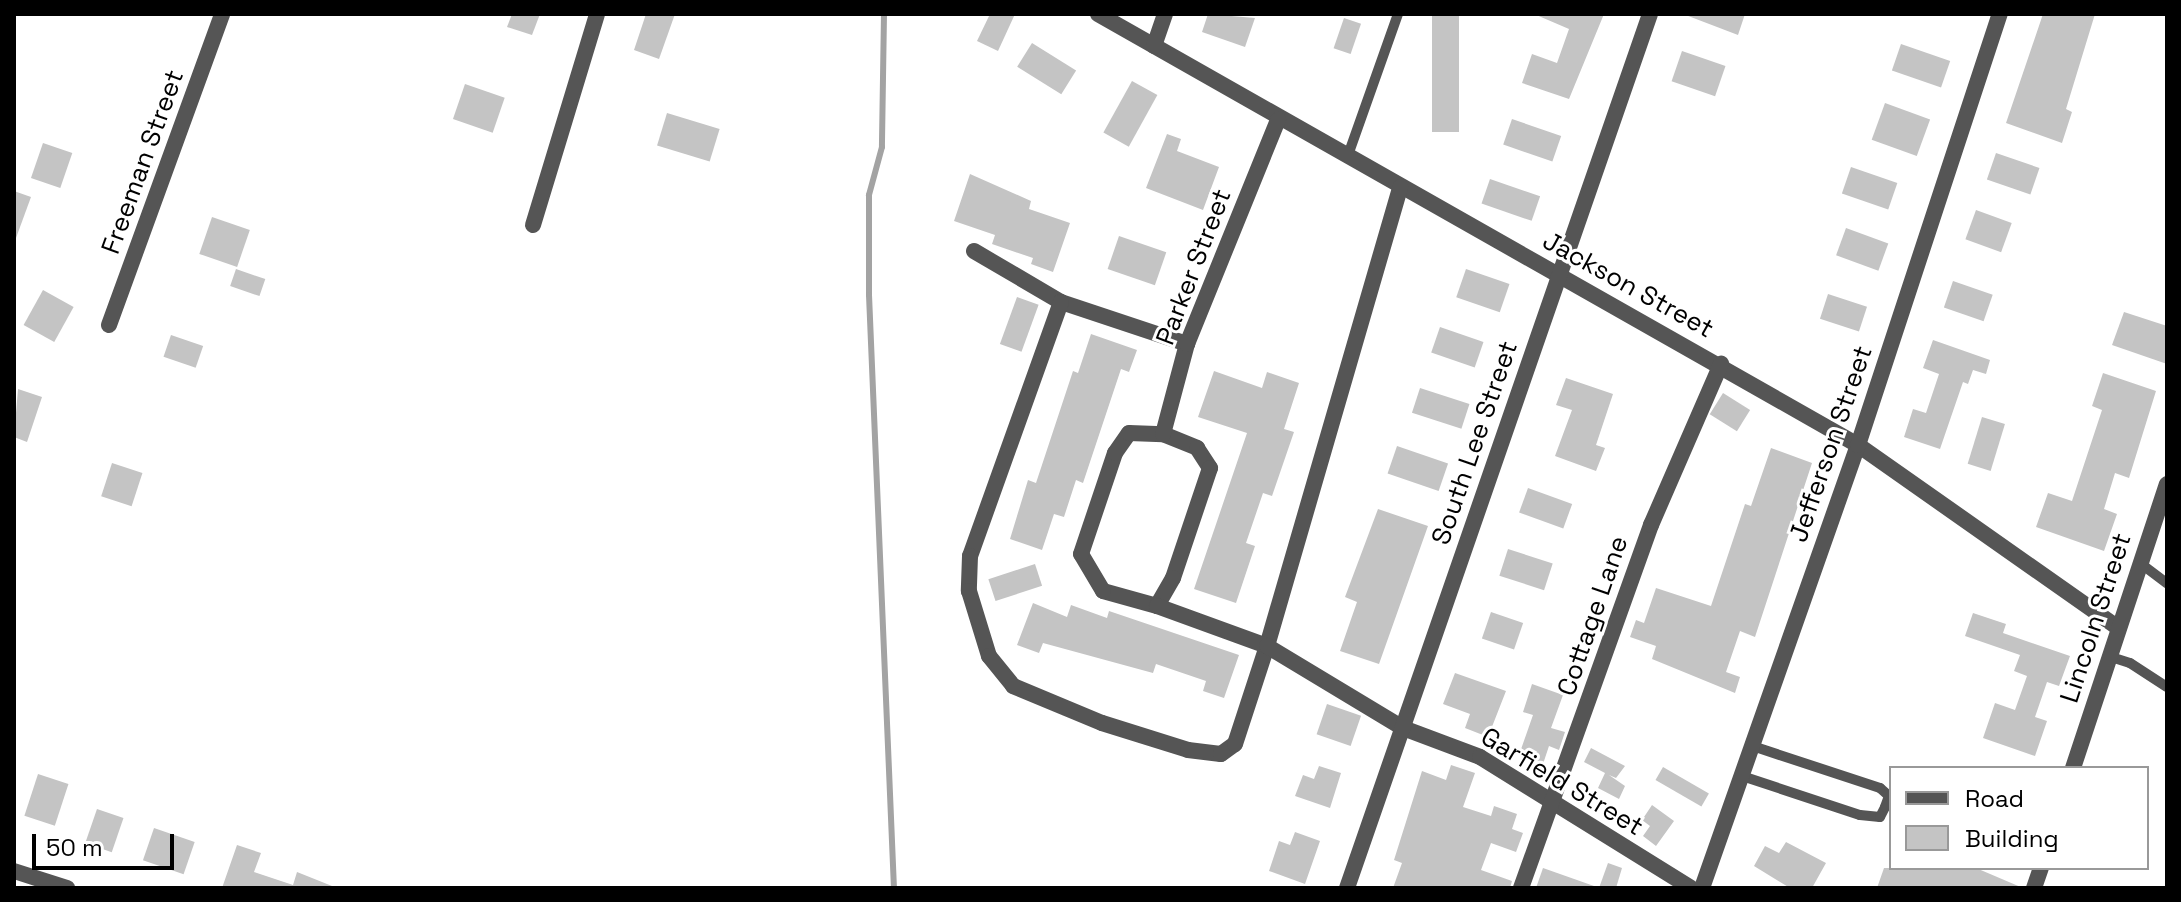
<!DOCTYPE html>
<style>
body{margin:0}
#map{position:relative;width:2181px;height:902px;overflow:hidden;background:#fff;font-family:"Space Grotesk",sans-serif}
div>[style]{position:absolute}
.stream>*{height:6px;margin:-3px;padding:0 3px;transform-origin:3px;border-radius:3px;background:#a3a3a3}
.building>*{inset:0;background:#c4c4c4;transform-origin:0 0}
.lane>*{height:10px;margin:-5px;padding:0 5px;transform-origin:5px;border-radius:5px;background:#555}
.street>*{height:16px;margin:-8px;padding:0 8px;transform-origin:8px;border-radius:8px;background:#555}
span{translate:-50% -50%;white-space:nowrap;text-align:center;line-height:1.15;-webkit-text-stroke:6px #fff;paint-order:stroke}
.street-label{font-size:26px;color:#000}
.frame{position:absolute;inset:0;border:16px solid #000;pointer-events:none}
.legend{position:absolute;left:1889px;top:766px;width:260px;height:104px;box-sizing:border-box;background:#fff;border:2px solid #999;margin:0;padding:10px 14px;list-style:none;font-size:24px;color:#000}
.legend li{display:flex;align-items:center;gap:16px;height:40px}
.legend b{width:40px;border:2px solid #999}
.scale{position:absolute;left:32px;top:834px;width:142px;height:36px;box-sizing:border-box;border:4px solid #000;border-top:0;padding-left:10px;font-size:24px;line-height:28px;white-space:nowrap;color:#000;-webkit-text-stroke:6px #fff;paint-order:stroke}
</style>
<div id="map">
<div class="stream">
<div style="left:884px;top:14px;width:133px;rotate:90.9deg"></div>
<div style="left:882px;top:147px;width:50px;rotate:105.2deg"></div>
<div style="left:869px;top:195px;width:100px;rotate:90deg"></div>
<div style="left:869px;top:295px;width:594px;rotate:87.59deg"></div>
</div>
<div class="building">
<div style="clip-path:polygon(512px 14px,540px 14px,532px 35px,507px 27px)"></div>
<div style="clip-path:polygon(646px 14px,675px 14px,659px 59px,634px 50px)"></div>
<div style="clip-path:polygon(990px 14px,1015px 14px,998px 51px,977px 41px)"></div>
<div style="clip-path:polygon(1208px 14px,1255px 18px,1245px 47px,1202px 32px)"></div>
<div style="left:1432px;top:14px;width:27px;height:118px"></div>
<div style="clip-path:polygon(1534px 14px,1604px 14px,1569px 99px,1522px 83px,1532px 54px,1557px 63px,1569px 29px)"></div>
<div style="clip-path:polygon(1683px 14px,1745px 14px,1738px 35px)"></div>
<div style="clip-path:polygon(2043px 14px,2095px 14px,2066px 109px,2072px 112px,2062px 143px,2006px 123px)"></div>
<div style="left:1344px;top:18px;width:18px;height:32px;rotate:19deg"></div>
<div style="left:1032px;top:43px;width:52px;height:28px;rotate:32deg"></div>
<div style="left:1901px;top:44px;width:52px;height:28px;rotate:19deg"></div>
<div style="left:1682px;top:51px;width:46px;height:32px;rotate:19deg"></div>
<div style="left:1132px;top:81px;width:29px;height:59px;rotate:29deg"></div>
<div style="left:465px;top:84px;width:42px;height:37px;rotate:19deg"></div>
<div style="left:1885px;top:103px;width:48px;height:39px;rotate:20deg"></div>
<div style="left:667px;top:113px;width:55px;height:34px;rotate:17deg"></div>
<div style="left:1512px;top:119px;width:52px;height:27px;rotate:19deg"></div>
<div style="clip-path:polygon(1167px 134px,1181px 139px,1177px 151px,1219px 167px,1203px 210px,1146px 188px)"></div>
<div style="left:43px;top:143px;width:31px;height:37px;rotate:19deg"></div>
<div style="left:1996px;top:153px;width:46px;height:28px;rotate:19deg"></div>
<div style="left:1851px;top:167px;width:49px;height:28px;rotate:19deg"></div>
<div style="clip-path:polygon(970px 174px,1031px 201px,1029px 209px,1070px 223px,1053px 272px,1031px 264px,1033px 258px,992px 244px,995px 235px,954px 221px)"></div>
<div style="left:1490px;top:179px;width:53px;height:26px;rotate:19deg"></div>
<div style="clip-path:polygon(14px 191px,31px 197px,16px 238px,14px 238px)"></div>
<div style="left:1976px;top:210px;width:38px;height:31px;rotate:20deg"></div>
<div style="left:212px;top:217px;width:40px;height:39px;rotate:19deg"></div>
<div style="left:1846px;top:228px;width:45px;height:29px;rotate:20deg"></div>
<div style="left:1119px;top:236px;width:50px;height:35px;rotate:19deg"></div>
<div style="left:236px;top:269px;width:31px;height:18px;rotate:19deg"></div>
<div style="left:1466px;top:269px;width:46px;height:30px;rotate:19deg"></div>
<div style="left:1953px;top:281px;width:42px;height:28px;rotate:19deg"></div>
<div style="left:43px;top:290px;width:35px;height:40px;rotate:29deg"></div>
<div style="left:1828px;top:294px;width:41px;height:26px;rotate:18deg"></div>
<div style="left:1017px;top:297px;width:23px;height:50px;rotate:20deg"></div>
<div style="clip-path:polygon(2124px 312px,2167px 326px,2167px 364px,2112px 345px)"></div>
<div style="left:1440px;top:327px;width:46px;height:27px;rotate:19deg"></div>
<div style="clip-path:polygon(1091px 334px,1137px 350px,1129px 372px,1121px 369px,1083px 483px,1076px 480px,1064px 517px,1054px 514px,1042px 550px,1010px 539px,1028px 480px,1036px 483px,1073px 371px,1078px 373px)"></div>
<div style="left:171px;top:335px;width:34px;height:23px;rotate:19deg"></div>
<div style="clip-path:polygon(1933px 340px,1990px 360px,1986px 374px,1973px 370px,1968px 384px,1963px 382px,1940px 449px,1904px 437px,1913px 409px,1926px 413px,1939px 374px,1923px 368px)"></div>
<div style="clip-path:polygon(1214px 371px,1262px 388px,1267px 372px,1299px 383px,1284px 429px,1294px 432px,1272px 496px,1263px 493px,1246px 543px,1255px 546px,1236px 603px,1194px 589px,1247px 433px,1198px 417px)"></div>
<div style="clip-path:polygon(2103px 373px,2156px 391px,2129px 478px,2115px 473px,2104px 509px,2117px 514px,2104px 551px,2036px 527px,2048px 493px,2072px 501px,2102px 410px,2092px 406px)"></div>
<div style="clip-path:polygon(1566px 378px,1613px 394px,1596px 445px,1605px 448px,1596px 471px,1555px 456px,1572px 410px,1556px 405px)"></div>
<div style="left:1420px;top:388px;width:52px;height:26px;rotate:18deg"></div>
<div style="clip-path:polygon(18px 389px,42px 397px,27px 442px,14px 437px)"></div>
<div style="left:1723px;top:393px;width:32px;height:25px;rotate:32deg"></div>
<div style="left:1982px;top:417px;width:24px;height:49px;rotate:17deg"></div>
<div style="left:1397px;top:446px;width:54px;height:29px;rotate:19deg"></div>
<div style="clip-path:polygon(1771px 448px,1812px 463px,1755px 637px,1740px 631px,1726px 672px,1740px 677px,1735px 693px,1652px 659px,1656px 646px,1630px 637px,1636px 620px,1644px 623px,1656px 588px,1711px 606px,1745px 504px,1751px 506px)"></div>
<div style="left:112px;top:463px;width:32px;height:35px;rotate:18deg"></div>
<div style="left:1528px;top:488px;width:47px;height:26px;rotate:20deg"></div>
<div style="clip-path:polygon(1378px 509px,1428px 526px,1379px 664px,1340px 651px,1357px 602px,1345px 597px)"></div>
<div style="left:1508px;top:549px;width:47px;height:28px;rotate:18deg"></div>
<div style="left:1035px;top:564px;width:23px;height:49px;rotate:72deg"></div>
<div style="clip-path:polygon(1033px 603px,1067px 617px,1071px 605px,1107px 618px,1109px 611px,1239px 655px,1224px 698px,1203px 691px,1206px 681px,1156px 664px,1153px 673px,1043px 643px,1039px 653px,1017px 645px)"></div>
<div style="left:1491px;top:612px;width:34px;height:28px;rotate:19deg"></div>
<div style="clip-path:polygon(1973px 613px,2006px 624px,2003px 633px,2070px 656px,2059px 686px,2047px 682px,2035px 717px,2047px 721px,2035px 756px,1983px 738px,1995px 703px,2015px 710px,2027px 676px,2014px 671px,2020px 655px,1965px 636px)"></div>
<div style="clip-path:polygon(1455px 673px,1506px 691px,1488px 737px,1465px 728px,1470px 714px,1443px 704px)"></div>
<div style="clip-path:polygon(1532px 684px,1563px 695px,1551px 728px,1565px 732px,1559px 750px,1549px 746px,1543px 764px,1519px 755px,1533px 715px,1523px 712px)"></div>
<div style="left:1327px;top:704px;width:36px;height:32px;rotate:19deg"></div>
<div style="clip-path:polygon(1591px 748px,1625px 766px,1616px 778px,1609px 775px,1625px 786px,1619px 799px,1598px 788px,1605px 773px,1584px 762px)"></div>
<div style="clip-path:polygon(1451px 765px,1475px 773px,1463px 807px,1491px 816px,1494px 806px,1517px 814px,1512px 829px,1523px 833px,1516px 852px,1491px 843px,1481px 870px,1512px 881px,1510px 888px,1393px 888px,1402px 863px,1394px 860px,1422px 771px,1446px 780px)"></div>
<div style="clip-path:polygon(1319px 766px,1341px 773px,1330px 808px,1295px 796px,1303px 775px,1314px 779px)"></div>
<div style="left:1663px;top:767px;width:53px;height:15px;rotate:30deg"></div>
<div style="left:38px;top:774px;width:32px;height:44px;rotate:18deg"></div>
<div style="clip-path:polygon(1652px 805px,1674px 821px,1656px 846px,1643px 836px,1650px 826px,1642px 820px)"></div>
<div style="left:97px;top:809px;width:28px;height:36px;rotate:19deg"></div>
<div style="left:154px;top:828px;width:43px;height:34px;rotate:19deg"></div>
<div style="clip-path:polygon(1295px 832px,1320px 841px,1305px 884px,1269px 871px,1279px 841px,1290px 845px)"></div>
<div style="clip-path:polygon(1786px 842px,1826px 863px,1812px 888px,1790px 888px,1754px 866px,1765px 846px,1779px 853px)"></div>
<div style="clip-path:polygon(237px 845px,261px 853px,254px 872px,293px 885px,297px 872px,337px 888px,222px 888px)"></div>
<div style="clip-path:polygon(1608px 863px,1622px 868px,1616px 888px,1599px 888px)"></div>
<div style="clip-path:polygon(1543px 868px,1594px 886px,1593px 888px,1536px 888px)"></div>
<div style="clip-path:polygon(1884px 868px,1976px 868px,2023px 888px,1877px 888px)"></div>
</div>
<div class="lane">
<div style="left:1347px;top:158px;width:153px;rotate:-70.5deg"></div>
<div style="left:2140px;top:563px;width:34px;rotate:37deg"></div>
<div style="left:2108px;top:656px;width:23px;rotate:18deg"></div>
<div style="left:2130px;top:663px;width:44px;rotate:33deg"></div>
<div style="left:1742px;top:776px;width:124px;rotate:18.3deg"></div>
<div style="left:1860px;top:815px;width:20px;rotate:6deg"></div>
<div style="left:1880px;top:817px;width:11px;rotate:-63deg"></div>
<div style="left:1885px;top:807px;width:12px;rotate:-70deg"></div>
<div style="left:1889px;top:796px;width:12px;rotate:-138deg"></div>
<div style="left:1880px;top:788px;width:135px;rotate:-161.8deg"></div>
</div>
<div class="street">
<div style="left:1098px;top:14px;width:874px;rotate:29.56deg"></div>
<div style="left:1858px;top:445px;width:317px;rotate:35.1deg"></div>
<div style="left:1154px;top:46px;width:34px;rotate:-71deg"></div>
<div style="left:533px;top:225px;width:220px;rotate:-73.1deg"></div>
<div style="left:974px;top:251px;width:101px;rotate:30.4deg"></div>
<div style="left:1061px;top:302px;width:133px;rotate:18.4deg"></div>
<div style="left:1061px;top:302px;width:270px;rotate:109.7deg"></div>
<div style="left:970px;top:556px;width:35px;rotate:92deg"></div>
<div style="left:969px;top:591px;width:68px;rotate:72.9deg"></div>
<div style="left:989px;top:656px;width:38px;rotate:51deg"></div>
<div style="left:1013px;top:686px;width:96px;rotate:22.6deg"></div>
<div style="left:1102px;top:723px;width:90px;rotate:17.4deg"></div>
<div style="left:1188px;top:750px;width:33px;rotate:7deg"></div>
<div style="left:1221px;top:754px;width:17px;rotate:-36deg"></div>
<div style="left:1235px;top:744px;width:103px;rotate:-71.9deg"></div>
<div style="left:1267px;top:646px;width:478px;rotate:-73.8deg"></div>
<div style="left:109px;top:325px;width:331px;rotate:-70deg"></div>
<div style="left:1163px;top:434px;width:37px;rotate:22deg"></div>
<div style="left:1197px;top:448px;width:24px;rotate:57deg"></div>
<div style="left:1210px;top:468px;width:116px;rotate:108.6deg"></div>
<div style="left:1173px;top:578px;width:32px;rotate:120deg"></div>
<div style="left:1157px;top:606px;width:56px;rotate:-164.5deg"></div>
<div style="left:1103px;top:591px;width:43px;rotate:-120.7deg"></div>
<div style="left:1081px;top:554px;width:107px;rotate:-71.4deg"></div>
<div style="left:1115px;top:453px;width:24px;rotate:-55deg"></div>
<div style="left:1129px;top:433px;width:34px;rotate:2deg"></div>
<div style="left:1163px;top:434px;width:93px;rotate:-75.1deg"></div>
<div style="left:1187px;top:344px;width:242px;rotate:-67.9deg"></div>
<div style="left:1157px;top:606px;width:117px;rotate:20deg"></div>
<div style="left:1267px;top:646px;width:159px;rotate:31.1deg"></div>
<div style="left:1403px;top:728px;width:82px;rotate:20.6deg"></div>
<div style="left:1480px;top:757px;width:248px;rotate:31.8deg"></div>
<div style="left:2073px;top:768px;width:299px;rotate:-71.7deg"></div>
<div style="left:14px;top:871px;width:56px;rotate:17.8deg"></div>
<div style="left:1347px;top:888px;width:925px;rotate:-70.88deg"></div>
<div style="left:1521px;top:888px;width:386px;rotate:-70.3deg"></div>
<div style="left:1651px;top:525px;width:176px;rotate:-66.5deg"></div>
<div style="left:1702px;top:888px;width:470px;rotate:-70.6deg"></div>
<div style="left:1858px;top:445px;width:454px;rotate:-71.8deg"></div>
<div style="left:2034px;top:888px;width:21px;rotate:-71deg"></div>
</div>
<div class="street-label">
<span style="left:143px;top:162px;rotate:-70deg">Freeman Street</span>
<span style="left:1194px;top:267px;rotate:-69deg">Parker Street</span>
<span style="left:1628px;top:285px;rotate:29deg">Jackson Street</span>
<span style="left:1475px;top:443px;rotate:-71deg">South Lee Street</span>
<span style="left:1831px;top:444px;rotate:-71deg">Jefferson Street</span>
<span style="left:1593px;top:616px;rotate:-71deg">Cottage Lane</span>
<span style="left:2096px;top:618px;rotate:-72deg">Lincoln Street</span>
<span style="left:1562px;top:782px;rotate:31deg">Garfield Street</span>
</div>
<div class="frame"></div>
<ul class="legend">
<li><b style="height:10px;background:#555"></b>Road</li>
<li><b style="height:22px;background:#c4c4c4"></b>Building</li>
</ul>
<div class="scale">50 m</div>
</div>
